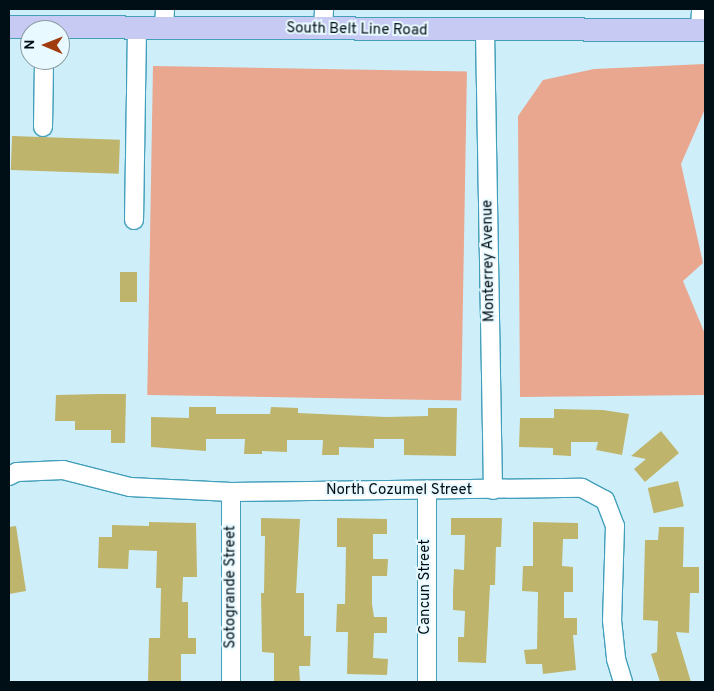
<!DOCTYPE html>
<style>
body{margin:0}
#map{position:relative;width:714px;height:691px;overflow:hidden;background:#ceeffa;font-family:Overpass,sans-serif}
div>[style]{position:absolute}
.green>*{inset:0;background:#e9a78f;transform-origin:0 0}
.building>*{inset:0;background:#bfb46b;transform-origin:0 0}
.roads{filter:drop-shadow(1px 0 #439fba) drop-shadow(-1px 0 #439fba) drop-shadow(0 1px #439fba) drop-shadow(0 -1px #439fba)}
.minor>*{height:18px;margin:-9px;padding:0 9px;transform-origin:9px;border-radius:9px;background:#fff}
.major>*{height:22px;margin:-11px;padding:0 11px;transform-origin:11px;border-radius:11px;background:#c7caf2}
span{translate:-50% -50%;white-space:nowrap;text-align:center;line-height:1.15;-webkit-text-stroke:4px #e8f9ff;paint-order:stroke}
.street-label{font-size:15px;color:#000f15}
.frame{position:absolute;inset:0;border:10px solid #000f15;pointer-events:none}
.north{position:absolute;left:20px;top:20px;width:50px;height:50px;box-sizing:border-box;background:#e8f9ff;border:1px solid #8b9ba1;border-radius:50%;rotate:271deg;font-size:14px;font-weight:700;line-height:20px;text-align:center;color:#000f15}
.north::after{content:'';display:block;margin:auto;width:18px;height:22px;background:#a03b0e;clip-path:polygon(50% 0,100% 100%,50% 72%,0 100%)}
</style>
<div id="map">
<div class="green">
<div style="clip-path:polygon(705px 64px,705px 109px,681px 164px,703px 263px,683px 281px,705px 334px,705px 395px,520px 397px,518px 116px,543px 80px,594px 69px)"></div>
<div style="left:153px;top:66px;width:314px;height:329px;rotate:1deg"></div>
</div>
<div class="building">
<div style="left:12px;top:136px;width:108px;height:34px;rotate:2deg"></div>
<div style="left:120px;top:272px;width:17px;height:30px"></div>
<div style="clip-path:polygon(100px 394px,126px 394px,125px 443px,111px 443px,111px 430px,75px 430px,75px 421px,55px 421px,56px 395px)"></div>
<div style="clip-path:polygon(189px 407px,216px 407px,216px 414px,270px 414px,271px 407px,298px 408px,298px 413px,386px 417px,428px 416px,428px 408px,457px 408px,456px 456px,404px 455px,404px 439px,374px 439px,374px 448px,339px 447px,339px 455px,322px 455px,323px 440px,287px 440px,287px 452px,262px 451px,262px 454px,244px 454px,245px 439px,206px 439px,206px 451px,151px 447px,151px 417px,189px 418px)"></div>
<div style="clip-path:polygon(554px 409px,603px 410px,629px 414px,622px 455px,596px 450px,598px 442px,571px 442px,571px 456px,553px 455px,553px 448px,519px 447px,520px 418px,554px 418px)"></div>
<div style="clip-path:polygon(661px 431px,679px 453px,645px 482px,634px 469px,646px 459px,631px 456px)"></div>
<div style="left:678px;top:481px;width:26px;height:31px;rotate:77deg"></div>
<div style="clip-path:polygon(261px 518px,300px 519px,296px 593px,304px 593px,304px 636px,311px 636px,310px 666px,299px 666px,300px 682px,274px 682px,274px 653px,262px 652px,261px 593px,264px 593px,265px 536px,261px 536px)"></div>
<div style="clip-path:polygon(337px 518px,387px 519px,387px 534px,373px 534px,373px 559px,388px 559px,387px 576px,372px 576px,372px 604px,374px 617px,387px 617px,387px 633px,374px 633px,373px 658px,388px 659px,387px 675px,347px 674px,348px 632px,336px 632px,337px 604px,345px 604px,346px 547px,337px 547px)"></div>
<div style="clip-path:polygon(451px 518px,502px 518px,501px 547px,496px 547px,495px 585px,490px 585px,486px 663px,458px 662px,458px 637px,464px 637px,465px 611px,453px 610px,453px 592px,454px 569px,464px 570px,465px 535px,451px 535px)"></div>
<div style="clip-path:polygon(149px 522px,196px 523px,197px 577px,183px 577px,182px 602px,188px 602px,188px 638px,196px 638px,196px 654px,181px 654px,181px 682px,148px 682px,149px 638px,160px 638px,161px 588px,156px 588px,157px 551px,129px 550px,128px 569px,98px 568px,99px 537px,112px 537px,112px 525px,149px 526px)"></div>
<div style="clip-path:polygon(533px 522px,578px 523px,578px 539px,563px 539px,562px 566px,573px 567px,573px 592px,564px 592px,564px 618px,577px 618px,577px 635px,573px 635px,576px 670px,543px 674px,542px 664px,526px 664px,524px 650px,537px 649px,538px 592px,522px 591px,523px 566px,533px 566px)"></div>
<div style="clip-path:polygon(16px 526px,26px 591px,9px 594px,9px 527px)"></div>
<div style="clip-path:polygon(659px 527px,684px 527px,683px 567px,699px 567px,699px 593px,690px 593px,689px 633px,676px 632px,691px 682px,660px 682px,651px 654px,657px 652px,658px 621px,643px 620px,645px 540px,658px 540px)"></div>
</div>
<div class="roads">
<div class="minor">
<div style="left:164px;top:28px;width:19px;rotate:-87deg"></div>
<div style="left:323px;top:29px;width:20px;rotate:-87deg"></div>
<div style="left:700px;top:30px;width:21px;rotate:-87deg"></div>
<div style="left:485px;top:31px;width:459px;rotate:89deg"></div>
<div style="left:43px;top:127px;width:67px;rotate:-89.1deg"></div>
<div style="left:134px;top:220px;width:192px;rotate:-89.1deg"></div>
<div style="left:9px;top:476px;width:9px;rotate:-27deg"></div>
<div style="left:17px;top:472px;width:46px;rotate:-2.5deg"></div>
<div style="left:63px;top:470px;width:69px;rotate:14.2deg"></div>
<div style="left:130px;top:487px;width:101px;rotate:2.8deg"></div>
<div style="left:231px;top:492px;width:351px;rotate:-0.7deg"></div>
<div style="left:582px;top:488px;width:26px;rotate:28deg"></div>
<div style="left:605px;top:500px;width:28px;rotate:69deg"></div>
<div style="left:615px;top:526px;width:94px;rotate:91.8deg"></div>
<div style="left:612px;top:620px;width:39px;rotate:84deg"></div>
<div style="left:616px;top:659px;width:24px;rotate:73deg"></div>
<div style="left:427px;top:492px;width:190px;rotate:90deg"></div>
<div style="left:231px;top:682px;width:190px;rotate:-90deg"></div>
</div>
<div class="major">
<div style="left:9px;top:27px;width:696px;rotate:0.25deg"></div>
</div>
</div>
<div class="street-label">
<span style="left:357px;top:30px;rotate:1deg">South Belt Line Road</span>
<span style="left:489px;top:261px;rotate:-91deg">Monterrey Avenue</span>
<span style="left:399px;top:491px">North Cozumel Street</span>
<span style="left:231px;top:587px;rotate:-90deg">Sotogrande Street</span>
<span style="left:426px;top:587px;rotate:-90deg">Cancun Street</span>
</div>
<div class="frame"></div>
<div class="north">N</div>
</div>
